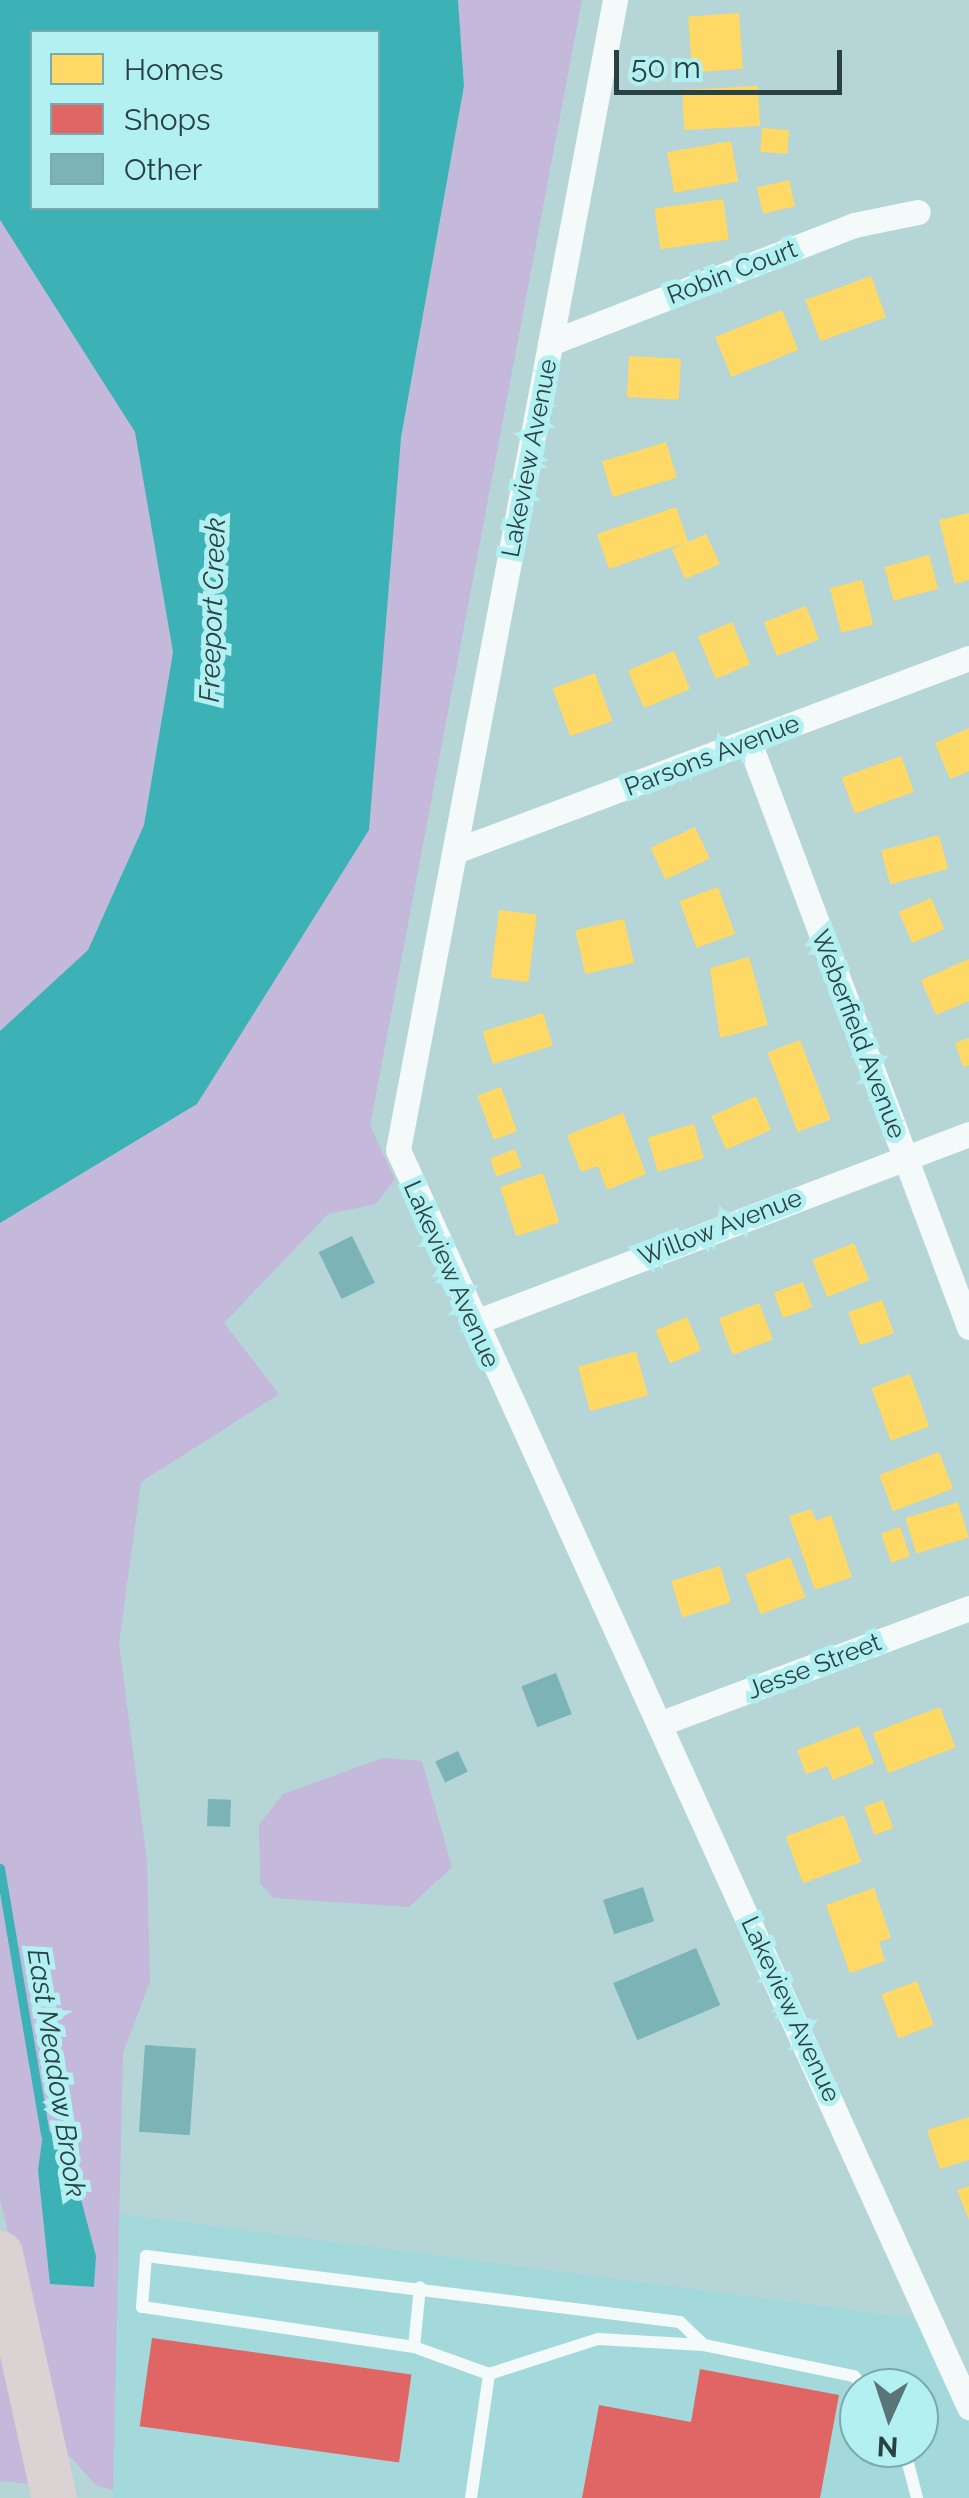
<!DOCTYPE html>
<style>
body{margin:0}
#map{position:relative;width:969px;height:2498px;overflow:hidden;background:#b5d5d7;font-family:Raleway,sans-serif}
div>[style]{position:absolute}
.built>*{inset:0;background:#a3d9db}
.green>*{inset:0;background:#c4b8db}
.water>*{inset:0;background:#3cb2b7}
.homes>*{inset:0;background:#ffd966;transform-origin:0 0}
.shops>*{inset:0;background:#e06666;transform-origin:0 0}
.stream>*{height:9px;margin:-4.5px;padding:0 4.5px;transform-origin:4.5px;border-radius:4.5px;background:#3cb2b7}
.building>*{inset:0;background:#7cb3b6;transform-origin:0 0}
.lane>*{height:12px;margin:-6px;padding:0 6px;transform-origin:6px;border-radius:6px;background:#f4f9f9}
.street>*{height:25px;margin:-12.5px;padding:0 12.5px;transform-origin:12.5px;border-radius:12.5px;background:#f4f9f9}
.highway>*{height:45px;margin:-22.5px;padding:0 22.5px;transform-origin:22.5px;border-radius:22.5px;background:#dbd2d3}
span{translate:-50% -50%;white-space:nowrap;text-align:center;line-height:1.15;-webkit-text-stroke:10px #b3f0f2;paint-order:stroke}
.street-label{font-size:25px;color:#294143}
.water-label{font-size:28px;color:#284345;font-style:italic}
.legend{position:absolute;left:30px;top:30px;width:350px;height:180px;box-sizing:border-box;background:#b3f0f2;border:2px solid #7caaac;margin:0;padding:12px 18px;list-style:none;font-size:30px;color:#294143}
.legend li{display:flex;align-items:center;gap:20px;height:50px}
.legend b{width:50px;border:2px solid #7caaac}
.north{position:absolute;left:839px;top:2368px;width:100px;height:100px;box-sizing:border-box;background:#b3f0f2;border:2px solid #7caaac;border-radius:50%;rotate:183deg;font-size:28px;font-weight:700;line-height:40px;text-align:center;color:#294143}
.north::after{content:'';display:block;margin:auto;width:35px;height:45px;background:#5a7577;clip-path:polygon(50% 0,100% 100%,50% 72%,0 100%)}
.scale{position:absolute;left:614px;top:50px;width:228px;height:45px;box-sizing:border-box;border:5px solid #294143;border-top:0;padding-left:12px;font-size:30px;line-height:35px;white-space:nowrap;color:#294143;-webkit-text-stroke:8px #b3f0f2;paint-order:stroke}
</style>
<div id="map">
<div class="built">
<div style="clip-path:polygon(evenodd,115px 2213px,921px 2319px,969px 2425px,969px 2498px,113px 2498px,115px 2213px,859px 2388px,919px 2388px,919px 2448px,859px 2448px,859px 2388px)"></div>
</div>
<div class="green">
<div style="clip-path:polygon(evenodd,458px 0,582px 0,370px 1126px,395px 1179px,376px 1204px,328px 1214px,224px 1323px,279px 1394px,141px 1482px,119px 1643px,147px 1861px,150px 1982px,123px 2053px,113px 2490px,97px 2486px,60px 2446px,0 2199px,0 1223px,197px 1104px,400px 446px,464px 86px,458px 0,67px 2150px,96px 2256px,94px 2287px,51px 2284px,67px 2150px)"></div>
<div style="clip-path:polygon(0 220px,141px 431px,173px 651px,144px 825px,88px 951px,0 1031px)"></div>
<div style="clip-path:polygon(383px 1758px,422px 1761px,452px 1867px,409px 1907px,273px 1898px,260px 1883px,259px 1825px,283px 1794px)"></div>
<div style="clip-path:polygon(0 2329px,30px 2484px,0 2481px)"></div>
</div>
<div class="water">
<div style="clip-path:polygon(evenodd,0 0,458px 0,464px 86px,401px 438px,369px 830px,197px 1104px,0 1223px,0 1031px,88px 950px,144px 825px,173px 652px,135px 432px,0 220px,0 0,32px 32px,378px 32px,378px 208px,32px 208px,32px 32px)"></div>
<div style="clip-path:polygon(44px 2126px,68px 2150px,96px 2256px,94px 2287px,50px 2284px,38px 2170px)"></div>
</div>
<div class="homes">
<div style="left:739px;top:13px;width:56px;height:51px;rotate:86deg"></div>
<div style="left:758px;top:86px;width:40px;height:76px;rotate:87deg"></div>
<div style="left:762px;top:128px;width:27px;height:24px;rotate:4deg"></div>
<div style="left:731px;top:141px;width:41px;height:65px;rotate:80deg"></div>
<div style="left:789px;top:180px;width:27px;height:33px;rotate:77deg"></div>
<div style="left:723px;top:199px;width:41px;height:69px;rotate:82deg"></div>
<div style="left:871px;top:276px;width:44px;height:70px;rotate:70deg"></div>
<div style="left:782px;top:310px;width:43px;height:72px;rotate:68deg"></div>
<div style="left:629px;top:356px;width:52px;height:41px;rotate:3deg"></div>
<div style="left:666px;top:442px;width:37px;height:67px;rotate:73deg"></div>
<div style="clip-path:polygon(676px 507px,688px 542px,706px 534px,720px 564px,685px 579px,672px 549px,684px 543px,609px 569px,597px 534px)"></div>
<div style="clip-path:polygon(969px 513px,969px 580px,955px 584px,939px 520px)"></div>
<div style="left:929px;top:555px;width:35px;height:46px;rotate:75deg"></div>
<div style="left:862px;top:580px;width:46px;height:33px;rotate:76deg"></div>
<div style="left:806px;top:606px;width:36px;height:45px;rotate:69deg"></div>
<div style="left:732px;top:622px;width:46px;height:37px;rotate:67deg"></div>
<div style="left:674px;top:651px;width:41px;height:50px;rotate:67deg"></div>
<div style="left:595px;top:673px;width:51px;height:45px;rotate:70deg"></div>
<div style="clip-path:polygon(969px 728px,969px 771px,950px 779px,935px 743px)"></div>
<div style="left:901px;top:756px;width:38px;height:63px;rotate:70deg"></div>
<div style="left:695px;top:827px;width:35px;height:49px;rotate:65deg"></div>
<div style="left:939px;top:835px;width:35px;height:60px;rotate:75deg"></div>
<div style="left:718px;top:887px;width:50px;height:41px;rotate:70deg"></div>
<div style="left:931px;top:898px;width:34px;height:35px;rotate:67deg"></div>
<div style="left:499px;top:910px;width:38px;height:68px;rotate:7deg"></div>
<div style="left:624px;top:919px;width:45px;height:50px;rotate:77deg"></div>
<div style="clip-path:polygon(749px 957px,768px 1025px,720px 1038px,710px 968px)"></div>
<div style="clip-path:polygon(969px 959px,969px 1001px,936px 1015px,921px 980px)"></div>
<div style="left:543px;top:1013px;width:34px;height:63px;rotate:73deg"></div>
<div style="clip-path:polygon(969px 1038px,969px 1065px,963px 1067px,955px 1043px)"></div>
<div style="left:800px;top:1040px;width:85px;height:35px;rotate:69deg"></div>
<div style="left:501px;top:1087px;width:47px;height:25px;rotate:70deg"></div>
<div style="left:756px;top:1096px;width:37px;height:49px;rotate:66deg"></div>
<div style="clip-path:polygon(623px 1113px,646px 1174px,607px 1190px,598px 1166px,581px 1172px,567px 1135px)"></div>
<div style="left:694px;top:1124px;width:36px;height:48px;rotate:74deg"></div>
<div style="left:515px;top:1149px;width:19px;height:27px;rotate:69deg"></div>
<div style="left:543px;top:1173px;width:52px;height:45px;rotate:72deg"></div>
<div style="left:854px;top:1243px;width:40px;height:45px;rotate:68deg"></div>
<div style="left:803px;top:1282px;width:27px;height:31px;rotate:70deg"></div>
<div style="left:882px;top:1300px;width:35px;height:36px;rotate:70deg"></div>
<div style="left:759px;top:1303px;width:39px;height:43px;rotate:69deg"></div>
<div style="left:687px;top:1317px;width:36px;height:34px;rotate:67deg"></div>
<div style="left:636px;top:1351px;width:46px;height:60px;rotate:75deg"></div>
<div style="left:910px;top:1374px;width:56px;height:41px;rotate:70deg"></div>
<div style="left:939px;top:1452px;width:39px;height:64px;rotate:69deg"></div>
<div style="left:958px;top:1502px;width:37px;height:55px;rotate:73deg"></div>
<div style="clip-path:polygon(811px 1509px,816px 1521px,831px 1515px,852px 1577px,815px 1590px,789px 1516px)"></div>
<div style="left:900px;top:1527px;width:31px;height:20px;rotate:71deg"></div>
<div style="left:790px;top:1557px;width:43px;height:48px;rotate:69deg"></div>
<div style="left:720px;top:1566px;width:38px;height:51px;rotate:73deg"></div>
<div style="left:940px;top:1707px;width:43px;height:72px;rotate:69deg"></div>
<div style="clip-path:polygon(859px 1726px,874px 1763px,833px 1780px,827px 1766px,806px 1774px,797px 1750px)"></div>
<div style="left:883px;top:1800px;width:30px;height:20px;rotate:70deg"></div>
<div style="left:844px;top:1815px;width:50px;height:62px;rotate:70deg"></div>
<div style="clip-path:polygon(874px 1888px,891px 1938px,879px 1942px,885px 1961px,850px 1973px,826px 1905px)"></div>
<div style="left:917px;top:1981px;width:47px;height:38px;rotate:69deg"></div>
<div style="clip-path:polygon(969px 2117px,969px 2160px,940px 2169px,927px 2130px)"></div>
<div style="clip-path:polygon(969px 2186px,969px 2220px,957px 2190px)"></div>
</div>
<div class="shops">
<div style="left:152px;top:2338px;width:262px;height:89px;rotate:8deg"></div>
<div style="clip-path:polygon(700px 2369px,839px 2395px,820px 2498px,582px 2498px,599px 2405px,691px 2422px)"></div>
</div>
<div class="stream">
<div style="left:0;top:1868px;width:270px;rotate:80.4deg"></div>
</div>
<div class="building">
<div style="left:352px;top:1236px;width:52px;height:37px;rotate:64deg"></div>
<div style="left:556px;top:1673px;width:44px;height:37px;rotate:69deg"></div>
<div style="left:458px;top:1751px;width:23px;height:25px;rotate:65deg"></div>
<div style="left:208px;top:1799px;width:23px;height:27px;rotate:2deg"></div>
<div style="left:643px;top:1887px;width:36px;height:42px;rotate:72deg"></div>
<div style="left:696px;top:1948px;width:62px;height:90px;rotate:67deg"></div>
<div style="left:145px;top:2045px;width:51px;height:87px;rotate:4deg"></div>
</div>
<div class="lane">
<div style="left:414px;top:2347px;width:60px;rotate:-84.3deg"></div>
<div style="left:489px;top:2374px;width:114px;rotate:-17.8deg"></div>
<div style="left:598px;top:2339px;width:106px;rotate:3.2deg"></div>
<div style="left:904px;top:2448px;width:52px;rotate:75.4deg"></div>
<div style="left:471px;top:2498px;width:125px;rotate:-81.7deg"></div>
<div style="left:489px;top:2374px;width:80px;rotate:-160.2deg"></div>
<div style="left:414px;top:2347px;width:275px;rotate:-171.6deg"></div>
<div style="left:142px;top:2307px;width:51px;rotate:-85.5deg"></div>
<div style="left:146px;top:2256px;width:538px;rotate:7.05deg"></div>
<div style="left:680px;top:2322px;width:33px;rotate:44deg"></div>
<div style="left:704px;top:2345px;width:153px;rotate:11.7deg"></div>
<div style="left:854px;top:2376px;width:16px;rotate:50deg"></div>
</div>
<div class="street">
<div style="left:615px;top:0;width:1170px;rotate:100.69deg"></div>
<div style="left:398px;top:1150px;width:1381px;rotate:65.57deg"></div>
<div style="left:550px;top:343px;width:326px;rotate:-21.2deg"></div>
<div style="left:854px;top:225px;width:65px;rotate:-11.5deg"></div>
<div style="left:749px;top:742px;width:625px;rotate:69.39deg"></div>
<div style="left:455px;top:851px;width:549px;rotate:-20.58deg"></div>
<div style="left:473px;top:1323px;width:531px;rotate:-20.86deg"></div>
<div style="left:659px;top:1724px;width:331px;rotate:-20.5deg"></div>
</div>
<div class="highway">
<div style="left:0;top:2253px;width:251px;rotate:77.6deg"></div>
</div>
<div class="street-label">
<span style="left:732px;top:272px;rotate:-21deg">Robin Court</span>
<span style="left:529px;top:458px;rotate:-79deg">Lakeview Avenue</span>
<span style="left:712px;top:755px;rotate:-21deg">Parsons Avenue</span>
<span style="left:859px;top:1034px;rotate:69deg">Weberfield Avenue</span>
<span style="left:720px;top:1227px;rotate:-21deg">Willow Avenue</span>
<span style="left:452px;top:1274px;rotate:66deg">Lakeview Avenue</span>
<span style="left:814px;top:1666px;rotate:-21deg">Jesse Street</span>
<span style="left:791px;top:2009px;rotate:65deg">Lakeview Avenue</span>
</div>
<div class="water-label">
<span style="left:213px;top:610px;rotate:-88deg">Freeport Creek</span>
<span style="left:56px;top:2073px;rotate:81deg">East Meadow Brook</span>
</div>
<ul class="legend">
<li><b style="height:28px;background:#ffd966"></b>Homes</li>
<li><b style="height:28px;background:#e06666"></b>Shops</li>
<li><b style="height:28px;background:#7cb3b6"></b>Other</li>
</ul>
<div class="north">N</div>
<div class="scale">50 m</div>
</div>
